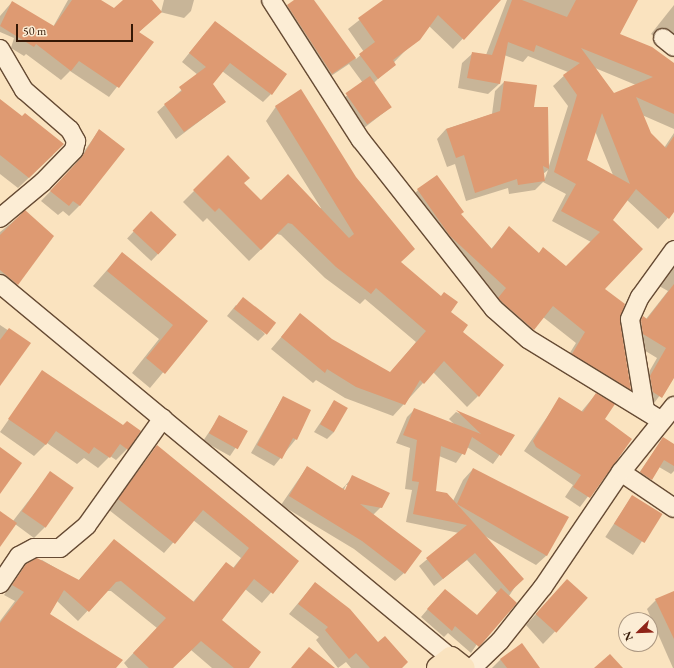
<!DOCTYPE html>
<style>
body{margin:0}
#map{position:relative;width:674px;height:668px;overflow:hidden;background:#fae3bf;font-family:"EB Garamond",serif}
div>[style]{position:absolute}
.shadow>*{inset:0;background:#0003;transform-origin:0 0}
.building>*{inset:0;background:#de9a72;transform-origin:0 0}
.roads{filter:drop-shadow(1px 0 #664b34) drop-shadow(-1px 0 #664b34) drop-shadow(0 1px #664b34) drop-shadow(0 -1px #664b34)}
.minor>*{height:18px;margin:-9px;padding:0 9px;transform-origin:9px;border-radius:9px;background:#fcedd5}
.major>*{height:22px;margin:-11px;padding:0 11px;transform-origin:11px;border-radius:11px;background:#fae3bf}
span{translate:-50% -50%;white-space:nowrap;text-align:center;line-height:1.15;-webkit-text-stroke:3.5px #fcedd5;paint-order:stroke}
.north{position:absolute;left:618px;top:612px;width:40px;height:40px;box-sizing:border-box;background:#fcedd5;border:1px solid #ac9882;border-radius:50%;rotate:247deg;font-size:11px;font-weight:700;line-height:16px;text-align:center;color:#341806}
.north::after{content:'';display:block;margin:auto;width:14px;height:18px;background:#8f2418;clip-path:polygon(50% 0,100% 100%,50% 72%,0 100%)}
.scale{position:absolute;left:16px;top:24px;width:117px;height:18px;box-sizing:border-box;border:2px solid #341806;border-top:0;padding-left:5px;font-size:12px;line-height:14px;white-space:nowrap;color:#341806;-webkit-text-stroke:3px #fcedd5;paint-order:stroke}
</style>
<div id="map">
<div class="shadow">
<div style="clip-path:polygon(68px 0,99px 0,115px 9px,125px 0,151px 0,161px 12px,164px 0,194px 0,191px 11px,184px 18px,160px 12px,138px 33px,152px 42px,109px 97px,70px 71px,61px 80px,26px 54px,24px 56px,11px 48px,14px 38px,0 32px,0 16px,12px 2px,53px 27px)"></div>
<div style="clip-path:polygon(295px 0,313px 0,356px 59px,364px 52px,348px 29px,385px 0,499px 0,453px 49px,429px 26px,374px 83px,391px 107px,355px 135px,335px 105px,363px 83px,349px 64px,322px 82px,278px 15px)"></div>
<div style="clip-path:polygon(evenodd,507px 0,637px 0,618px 34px,674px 64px,674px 129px,642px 115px,650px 133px,664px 148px,674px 133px,674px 211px,658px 229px,627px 200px,612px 220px,604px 289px,619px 321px,630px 389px,620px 399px,563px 364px,576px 343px,543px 317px,523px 340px,408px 201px,418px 190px,460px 214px,491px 249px,509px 228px,538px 254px,543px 249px,566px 267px,591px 242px,552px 221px,566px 194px,543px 182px,535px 190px,509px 194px,508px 188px,466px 201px,455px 164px,447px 167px,437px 139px,446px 129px,492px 114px,495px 91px,504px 82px,533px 108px,549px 166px,568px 106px,553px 86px,568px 72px,528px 56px,523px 62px,504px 55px,499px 84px,488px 94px,458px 88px,462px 63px,473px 53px,486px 55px,507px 0,595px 68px,636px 85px,614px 94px,595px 68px,507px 0,595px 131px,613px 175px,585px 161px,595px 131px,507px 0,548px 170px,544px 181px,543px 174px,548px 170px)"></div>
<div style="clip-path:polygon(674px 5px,674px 50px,651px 34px)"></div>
<div style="clip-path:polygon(207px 31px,271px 94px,263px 102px,222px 71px,212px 84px,225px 102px,176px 139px,157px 112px,198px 75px,182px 62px)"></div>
<div style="clip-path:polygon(0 100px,53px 155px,18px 188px,0 174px)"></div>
<div style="clip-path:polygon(277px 105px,400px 262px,449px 313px,462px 332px,478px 396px,467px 407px,433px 372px,393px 416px,345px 398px,316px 380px,313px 383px,271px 349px,300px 315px,331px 340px,390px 373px,416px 342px,365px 299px,360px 304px,325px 278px,281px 235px,277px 234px,249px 261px,207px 218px,203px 222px,183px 202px,228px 157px,243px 183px,261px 201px,321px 208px,266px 121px)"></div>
<div style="clip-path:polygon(99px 130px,124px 149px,79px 206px,69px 216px,63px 211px,58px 215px,41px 201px,72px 169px)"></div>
<div style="clip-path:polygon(25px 212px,17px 284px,8px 294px,0 287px,0 232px)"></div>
<div style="left:151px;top:213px;width:33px;height:35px;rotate:43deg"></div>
<div style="clip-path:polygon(122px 253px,206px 321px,150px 388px,132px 373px,159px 339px,93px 286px)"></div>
<div style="clip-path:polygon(674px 253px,674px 376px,652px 406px,641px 386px,657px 358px,634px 344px,634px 327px,646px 319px,668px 291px,659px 286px,674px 266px)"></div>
<div style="clip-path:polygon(236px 305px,265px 334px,258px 341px,227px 316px)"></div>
<div style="clip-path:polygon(0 325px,29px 344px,0 382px)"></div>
<div style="clip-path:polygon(42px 372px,127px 449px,116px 460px,110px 456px,98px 468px,84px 458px,77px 464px,47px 443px,34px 456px,0 432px)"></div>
<div style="clip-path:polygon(596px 394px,603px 419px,631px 439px,580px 507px,565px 497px,573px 485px,524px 451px,560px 398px,581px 412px)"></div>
<div style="clip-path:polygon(283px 397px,296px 439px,274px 466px,251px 453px)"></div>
<div style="clip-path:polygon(333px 404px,334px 432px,327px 439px,314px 432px)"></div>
<div style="clip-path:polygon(414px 410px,456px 426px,449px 419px,456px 412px,513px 436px,493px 464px,467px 447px,456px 463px,439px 456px,435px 492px,453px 501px,463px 480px,473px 469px,547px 555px,536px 565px,483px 535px,515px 587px,471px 653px,448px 633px,444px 637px,421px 617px,438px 597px,477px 616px,497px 593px,467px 560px,434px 586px,419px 566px,459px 533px,406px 522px,412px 490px,405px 489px,410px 448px,396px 443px,407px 417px)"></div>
<div style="clip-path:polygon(220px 416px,247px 431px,230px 456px,203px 441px)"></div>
<div style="clip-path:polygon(663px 438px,674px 445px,674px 471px,671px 474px,659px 467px,645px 486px,635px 479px)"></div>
<div style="clip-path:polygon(157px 446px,298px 561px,262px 603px,245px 589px,220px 620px,248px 668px,212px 668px,191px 650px,172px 668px,128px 668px,124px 663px,157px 628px,111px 591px,106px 591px,78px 621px,57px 601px,49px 615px,114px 668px,0 668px,0 621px,15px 601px,4px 595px,27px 565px,42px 560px,78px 581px,105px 550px,193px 602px,226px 563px,233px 568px,241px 558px,193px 520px,164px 553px,109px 510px)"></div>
<div style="clip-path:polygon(evenodd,307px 467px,342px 489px,353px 477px,381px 507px,373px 515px,404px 573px,395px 581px,354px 549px,281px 505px,307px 467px,346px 485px,349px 485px,344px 495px,342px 494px,346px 485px)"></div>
<div style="clip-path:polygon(50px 473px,45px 527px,34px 538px,15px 524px,0 545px,0 512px,13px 521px)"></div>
<div style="left:632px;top:496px;width:33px;height:49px;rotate:33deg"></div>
<div style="clip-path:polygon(315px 583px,401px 668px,351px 668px,346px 662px,338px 668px,316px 640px,319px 637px,289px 614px)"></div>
<div style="clip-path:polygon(557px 591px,587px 598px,543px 644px,526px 625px)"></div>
<div style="clip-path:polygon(674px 592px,674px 668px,673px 668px,647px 609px,656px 600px)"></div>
<div style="clip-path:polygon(501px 659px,536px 668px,492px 668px)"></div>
</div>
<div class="building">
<div style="clip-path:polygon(72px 0,101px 0,114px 8px,123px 0,152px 0,162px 12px,139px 32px,154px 42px,119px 88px,79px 61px,71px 71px,36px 44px,34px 47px,0 26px,12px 1px,54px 26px)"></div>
<div style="clip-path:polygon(294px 0,314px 0,356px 58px,332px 74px,287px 5px)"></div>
<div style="clip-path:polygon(383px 0,501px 0,464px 40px,438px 15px,420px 40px,393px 60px,396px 65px,378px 79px,359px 54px,375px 42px,358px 18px)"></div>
<div style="clip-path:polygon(evenodd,512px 0,522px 0,567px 17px,576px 0,638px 0,620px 34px,652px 47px,674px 63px,674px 114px,636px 97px,651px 133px,666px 148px,674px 136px,674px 212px,669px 219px,636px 189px,613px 220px,643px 249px,605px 289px,625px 304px,620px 321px,631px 390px,572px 354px,585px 332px,553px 306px,534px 330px,502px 302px,498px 298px,506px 288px,450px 236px,417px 189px,437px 175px,464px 212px,461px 214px,492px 249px,509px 226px,539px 253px,543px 247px,566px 266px,600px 232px,561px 211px,576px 184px,554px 172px,577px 95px,563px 75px,580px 63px,536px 45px,534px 52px,508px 42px,500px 84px,467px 78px,472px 52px,492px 55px,512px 0,581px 48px,653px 77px,614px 93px,581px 48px,512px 0,602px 113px,630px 184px,587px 160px,602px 113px)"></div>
<div style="clip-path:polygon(215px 21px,287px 74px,272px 95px,230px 63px,213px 84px,226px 102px,184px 132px,164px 104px,182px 91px,179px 87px,206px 67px,189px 53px)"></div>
<div style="left:370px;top:76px;width:38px;height:30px;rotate:55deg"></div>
<div style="clip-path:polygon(504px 81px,537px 85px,534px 107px,548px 107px,549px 169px,543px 166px,545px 181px,518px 185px,517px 179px,475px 193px,464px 155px,456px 158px,446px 129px,500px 111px)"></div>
<div style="clip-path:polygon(301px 89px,356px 177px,415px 249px,401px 262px,441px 296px,444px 292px,458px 302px,451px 312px,468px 325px,463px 332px,504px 365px,479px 397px,444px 361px,424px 384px,420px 380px,405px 405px,356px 387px,327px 369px,325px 373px,281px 337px,300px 313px,332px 339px,390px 372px,426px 331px,376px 288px,371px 294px,336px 267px,292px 224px,288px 223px,261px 250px,219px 208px,215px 212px,193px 190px,228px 155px,250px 178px,244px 183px,261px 200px,288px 174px,349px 238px,354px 234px,275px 106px)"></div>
<div style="clip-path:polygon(0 99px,22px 116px,25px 113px,64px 144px,29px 178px,0 155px)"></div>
<div style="clip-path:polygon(99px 129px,125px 149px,80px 206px,73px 201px,69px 206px,50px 191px,82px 157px)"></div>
<div style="clip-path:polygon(25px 210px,54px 236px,18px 285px,0 270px,0 235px)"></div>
<div style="left:151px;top:211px;width:35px;height:27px;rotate:43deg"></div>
<div style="clip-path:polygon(122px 252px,208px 321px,165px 374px,146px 358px,173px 325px,107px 271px)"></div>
<div style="clip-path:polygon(674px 284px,674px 378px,662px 398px,653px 392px,650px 376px,666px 348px,643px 334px,641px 320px,643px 316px,647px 319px)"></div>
<div style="left:243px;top:297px;width:42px;height:15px;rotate:38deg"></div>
<div style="clip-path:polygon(9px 328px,31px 343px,0 386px,0 340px)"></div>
<div style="clip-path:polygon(42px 370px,123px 425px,127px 421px,141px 431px,128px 450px,120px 444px,110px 458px,94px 447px,89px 454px,56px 431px,46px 445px,8px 419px)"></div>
<div style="clip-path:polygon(596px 393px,615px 404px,605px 419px,632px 439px,590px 498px,573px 487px,581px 475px,536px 447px,533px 441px,559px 397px,583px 412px)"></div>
<div style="clip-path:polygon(283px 396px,311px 410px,297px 440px,293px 438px,282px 459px,257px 445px)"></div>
<div style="left:334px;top:400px;width:16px;height:28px;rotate:30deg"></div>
<div style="clip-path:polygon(414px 408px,481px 434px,456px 410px,515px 435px,501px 456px,472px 437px,465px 455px,441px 446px,436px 491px,447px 493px,524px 579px,510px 592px,475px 553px,443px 579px,426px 558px,467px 525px,413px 514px,419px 482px,412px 481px,417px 440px,403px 435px)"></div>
<div style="left:219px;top:415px;width:33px;height:21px;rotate:29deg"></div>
<div style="clip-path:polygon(663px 437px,674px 444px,674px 466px,664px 460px,652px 480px,640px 472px)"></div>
<div style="clip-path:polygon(157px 445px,299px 561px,273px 594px,254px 579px,222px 620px,261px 652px,249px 668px,234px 668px,201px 641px,173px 668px,149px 668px,133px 653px,166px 618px,121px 581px,116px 582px,89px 612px,64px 590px,50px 614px,123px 660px,116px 668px,0 668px,0 623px,24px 592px,12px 585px,26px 564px,37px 558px,79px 580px,114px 539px,194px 602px,226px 562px,234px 568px,249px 548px,203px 510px,175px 544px,118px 499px)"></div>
<div style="clip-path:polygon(0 447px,22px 463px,0 494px)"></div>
<div style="clip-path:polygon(307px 466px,345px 490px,352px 475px,390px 493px,382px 508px,360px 504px,422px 551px,405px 574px,362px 541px,289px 496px)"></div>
<div style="clip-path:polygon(473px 468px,569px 517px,547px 556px,457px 504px)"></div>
<div style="left:50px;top:471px;width:29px;height:49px;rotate:35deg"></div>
<div style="left:632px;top:495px;width:36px;height:34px;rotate:32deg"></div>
<div style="clip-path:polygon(0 511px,17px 523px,0 547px)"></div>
<div style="left:567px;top:579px;width:28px;height:47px;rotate:42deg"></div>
<div style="clip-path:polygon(315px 582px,350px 609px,378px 642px,385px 636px,408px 662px,402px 668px,370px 668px,356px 653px,349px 659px,325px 630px,328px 627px,298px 604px)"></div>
<div style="clip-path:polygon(501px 588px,517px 603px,479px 647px,455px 626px,452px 631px,427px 609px,445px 589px,477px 615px)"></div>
<div style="clip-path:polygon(674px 591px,674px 639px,655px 599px)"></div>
<div style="clip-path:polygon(522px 643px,540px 668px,507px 668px,500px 659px)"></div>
<div style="clip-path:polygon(309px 647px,335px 668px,291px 668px)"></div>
<div style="clip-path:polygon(610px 654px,623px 668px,594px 668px)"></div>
</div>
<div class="roads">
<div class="minor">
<div style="left:271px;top:0;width:166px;rotate:57.3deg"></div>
<div style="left:361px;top:140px;width:215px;rotate:51.8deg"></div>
<div style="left:494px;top:309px;width:45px;rotate:41.4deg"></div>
<div style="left:528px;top:339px;width:157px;rotate:31.5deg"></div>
<div style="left:663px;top:38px;width:14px;rotate:39deg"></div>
<div style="left:0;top:49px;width:48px;rotate:59.7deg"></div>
<div style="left:24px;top:90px;width:61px;rotate:41deg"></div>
<div style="left:70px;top:130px;width:13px;rotate:61deg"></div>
<div style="left:76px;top:141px;width:9px;rotate:103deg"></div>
<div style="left:74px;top:150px;width:45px;rotate:134.1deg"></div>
<div style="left:43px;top:182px;width:56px;rotate:140.1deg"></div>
<div style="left:0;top:284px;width:586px;rotate:39.67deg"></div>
<div style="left:645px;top:410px;width:92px;rotate:-99.4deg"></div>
<div style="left:630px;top:319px;width:24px;rotate:-66deg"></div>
<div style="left:640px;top:297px;width:58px;rotate:-54.1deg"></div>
<div style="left:621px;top:472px;width:64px;rotate:34.2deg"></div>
<div style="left:0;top:584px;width:34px;rotate:-56deg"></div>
<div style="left:19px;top:556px;width:17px;rotate:-28deg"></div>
<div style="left:34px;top:548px;width:26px"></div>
<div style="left:60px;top:548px;width:35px;rotate:-40deg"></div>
<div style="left:87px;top:525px;width:131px;rotate:-54.6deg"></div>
<div style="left:472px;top:668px;width:39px;rotate:-44deg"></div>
<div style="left:500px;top:641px;width:69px;rotate:-51.5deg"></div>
<div style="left:543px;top:587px;width:139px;rotate:-55.9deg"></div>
<div style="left:621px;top:472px;width:85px;rotate:-51.2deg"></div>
</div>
<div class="major">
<div style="left:438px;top:668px;width:16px;rotate:-38deg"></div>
<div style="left:451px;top:658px;width:16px;rotate:38deg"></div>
</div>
</div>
<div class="north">N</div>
<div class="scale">50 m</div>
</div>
